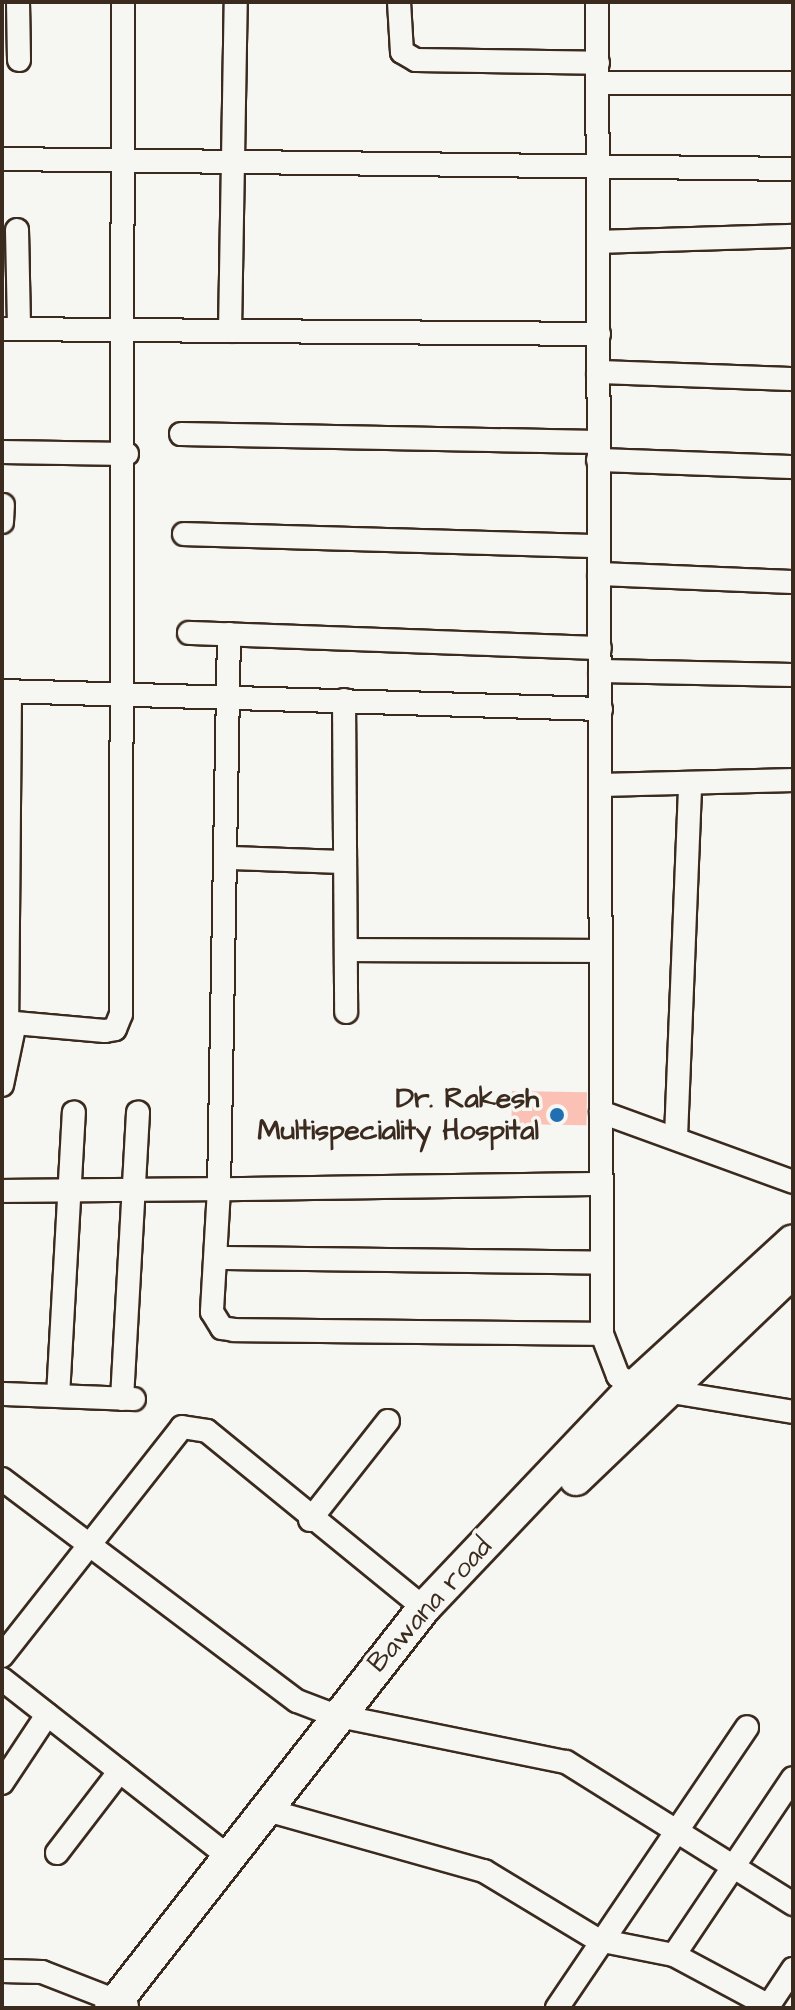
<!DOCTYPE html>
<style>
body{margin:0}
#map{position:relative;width:795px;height:2010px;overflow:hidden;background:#f6f6f2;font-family:"Architects Daughter",sans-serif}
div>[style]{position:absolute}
.building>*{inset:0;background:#fcc1b5;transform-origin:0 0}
.roads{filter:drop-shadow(2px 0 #3b2a1e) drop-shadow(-2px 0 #3b2a1e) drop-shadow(0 2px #3b2a1e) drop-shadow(0 -2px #3b2a1e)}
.street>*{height:22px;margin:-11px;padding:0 11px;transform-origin:11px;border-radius:11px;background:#f6f6f2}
.secondary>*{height:32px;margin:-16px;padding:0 16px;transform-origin:16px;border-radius:16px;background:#f6f6f2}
.dots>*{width:22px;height:22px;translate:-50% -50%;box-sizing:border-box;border:4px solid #f6f6f2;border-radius:50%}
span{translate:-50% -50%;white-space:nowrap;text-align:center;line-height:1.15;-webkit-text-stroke:7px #f6f6f2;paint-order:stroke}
.poi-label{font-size:28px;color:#3b2a1e;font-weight:700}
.right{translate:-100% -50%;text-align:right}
.street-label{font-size:28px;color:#3b2a1e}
.frame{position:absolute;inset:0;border:4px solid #3b2a1e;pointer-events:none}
</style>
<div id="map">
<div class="building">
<div style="left:512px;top:1091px;width:75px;height:33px;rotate:1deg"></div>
</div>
<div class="roads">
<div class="street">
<div style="left:18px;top:2px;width:58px;rotate:89deg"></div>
<div style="left:399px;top:2px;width:50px;rotate:86.6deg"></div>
<div style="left:402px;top:52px;width:16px;rotate:30deg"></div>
<div style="left:416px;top:60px;width:182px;rotate:0.9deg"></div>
<div style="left:597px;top:2px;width:1332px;rotate:89.78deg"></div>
<div style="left:602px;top:1334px;width:45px;rotate:69.1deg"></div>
<div style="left:618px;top:1376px;width:20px;rotate:30deg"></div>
<div style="left:635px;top:1386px;width:160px;rotate:9.3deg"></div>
<div style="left:598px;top:83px;width:195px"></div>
<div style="left:2px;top:159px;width:791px;rotate:0.72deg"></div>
<div style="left:17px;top:230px;width:99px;rotate:88.8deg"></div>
<div style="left:599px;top:242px;width:194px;rotate:-1.8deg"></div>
<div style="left:2px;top:329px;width:597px;rotate:0.48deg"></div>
<div style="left:230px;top:331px;width:329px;rotate:-89deg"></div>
<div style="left:598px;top:372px;width:195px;rotate:2.1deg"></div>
<div style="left:181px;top:434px;width:417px;rotate:1.1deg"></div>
<div style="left:2px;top:452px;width:125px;rotate:0.9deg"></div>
<div style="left:598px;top:460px;width:195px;rotate:2.1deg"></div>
<div style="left:2px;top:522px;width:17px;rotate:-87deg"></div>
<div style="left:184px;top:534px;width:414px;rotate:1.7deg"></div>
<div style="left:599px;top:574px;width:194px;rotate:2.4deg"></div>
<div style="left:189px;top:633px;width:411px;rotate:2.1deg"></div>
<div style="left:600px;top:671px;width:193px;rotate:1.2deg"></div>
<div style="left:2px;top:691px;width:599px;rotate:1.72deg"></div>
<div style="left:344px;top:700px;width:312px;rotate:89.6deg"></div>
<div style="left:602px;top:785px;width:191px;rotate:-1.5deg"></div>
<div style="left:229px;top:858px;width:116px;rotate:2deg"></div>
<div style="left:346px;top:950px;width:255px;rotate:0.2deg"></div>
<div style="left:7px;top:1037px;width:346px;rotate:-89.5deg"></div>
<div style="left:2px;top:1085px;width:63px;rotate:-78.2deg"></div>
<div style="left:15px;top:1023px;width:90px;rotate:5.1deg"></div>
<div style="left:105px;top:1031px;width:10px;rotate:-11deg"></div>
<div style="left:115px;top:1029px;width:16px;rotate:-68deg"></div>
<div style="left:121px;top:1014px;width:1012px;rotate:-89.89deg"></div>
<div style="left:601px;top:1112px;width:204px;rotate:20deg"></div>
<div style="left:676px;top:1137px;width:354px;rotate:-87.7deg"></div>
<div style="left:600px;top:1184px;width:381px;rotate:179.2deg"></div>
<div style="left:219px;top:1189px;width:123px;rotate:93.3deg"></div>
<div style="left:212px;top:1312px;width:19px;rotate:58deg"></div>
<div style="left:222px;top:1328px;width:12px;rotate:9deg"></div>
<div style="left:234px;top:1330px;width:368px;rotate:0.6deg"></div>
<div style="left:2px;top:1191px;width:217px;rotate:-0.5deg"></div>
<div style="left:219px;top:1189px;width:555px;rotate:-88.97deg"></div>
<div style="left:216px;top:1258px;width:385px;rotate:0.7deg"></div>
<div style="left:2px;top:1394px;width:132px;rotate:2.2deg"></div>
<div style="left:58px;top:1396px;width:284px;rotate:-86.8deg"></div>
<div style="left:122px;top:1399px;width:287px;rotate:-86.8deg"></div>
<div style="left:2px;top:1479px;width:369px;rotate:37deg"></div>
<div style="left:297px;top:1701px;width:40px;rotate:21deg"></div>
<div style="left:334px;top:1715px;width:237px;rotate:11.5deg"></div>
<div style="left:566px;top:1762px;width:268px;rotate:32deg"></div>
<div style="left:310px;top:1520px;width:126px;rotate:-51.8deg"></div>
<div style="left:2px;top:1656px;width:291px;rotate:-51.8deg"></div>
<div style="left:182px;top:1427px;width:25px;rotate:9deg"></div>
<div style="left:207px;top:1431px;width:280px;rotate:39.2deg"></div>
<div style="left:2px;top:1679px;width:287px;rotate:38.1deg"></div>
<div style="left:2px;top:1783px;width:82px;rotate:-56.5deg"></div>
<div style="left:263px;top:1809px;width:230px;rotate:15.7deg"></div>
<div style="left:484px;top:1871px;width:133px;rotate:31.2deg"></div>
<div style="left:598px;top:1940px;width:77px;rotate:11.2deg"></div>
<div style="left:674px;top:1955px;width:108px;rotate:28.2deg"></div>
<div style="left:57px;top:1853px;width:103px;rotate:-52.5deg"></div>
<div style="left:674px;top:1955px;width:213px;rotate:-56.1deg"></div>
<div style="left:2px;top:1971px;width:40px;rotate:1.4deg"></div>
<div style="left:42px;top:1972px;width:91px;rotate:21.2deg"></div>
<div style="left:557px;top:2008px;width:339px;rotate:-55.9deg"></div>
<div style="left:767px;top:2008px;width:47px;rotate:-56.3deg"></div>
</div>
<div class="secondary">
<div style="left:576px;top:1479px;width:301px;rotate:-43.8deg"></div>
<div style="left:111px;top:2008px;width:508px;rotate:-51.96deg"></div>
<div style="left:424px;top:1608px;width:306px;rotate:-46.5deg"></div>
<div style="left:635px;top:1386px;width:214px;rotate:-42.5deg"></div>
</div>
</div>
<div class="dots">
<div style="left:557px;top:1115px;background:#1f6fb2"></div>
</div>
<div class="poi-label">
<span class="right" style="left:539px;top:1115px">Dr. Rakesh<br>Multispeciality Hospital</span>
</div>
<div class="street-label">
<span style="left:430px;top:1605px;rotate:-48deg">Bawana road</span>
</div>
<div class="frame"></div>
</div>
